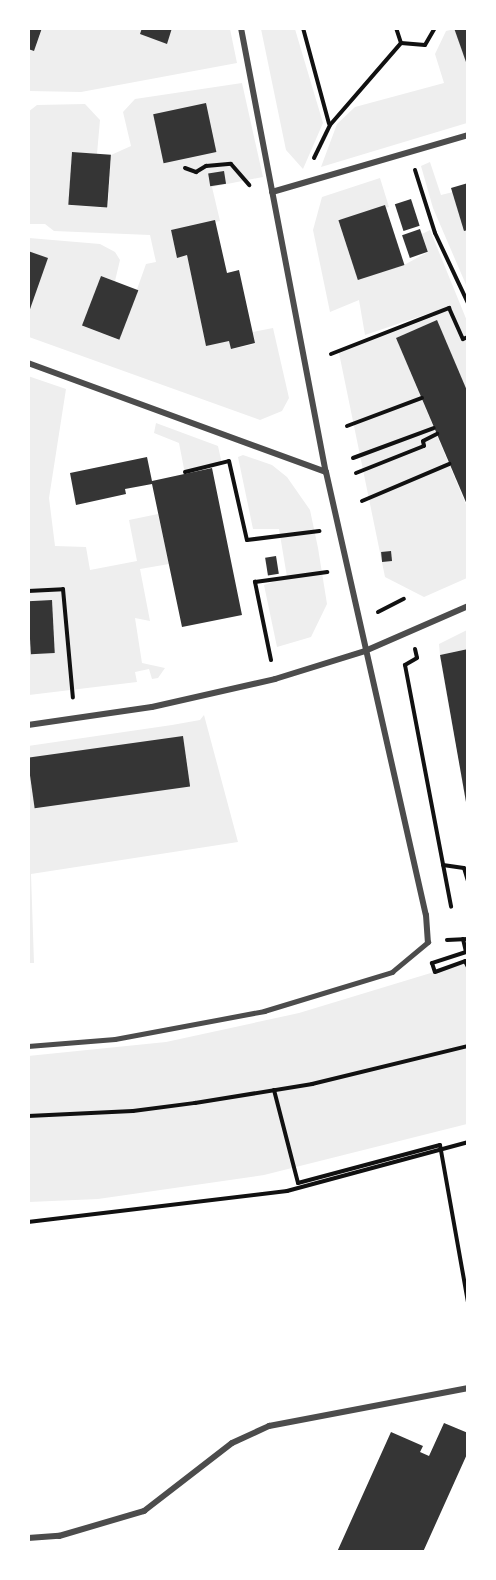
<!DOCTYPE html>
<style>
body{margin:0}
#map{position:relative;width:496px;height:1580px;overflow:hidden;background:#fff;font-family:Georgia,serif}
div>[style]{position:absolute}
.green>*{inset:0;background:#eee}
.building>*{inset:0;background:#353535;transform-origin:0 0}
.path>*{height:4px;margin:-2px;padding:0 2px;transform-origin:2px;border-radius:2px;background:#111}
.service>*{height:4.5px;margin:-2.25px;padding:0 2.25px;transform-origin:2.25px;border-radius:2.25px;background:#4c4c4c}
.minor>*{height:6px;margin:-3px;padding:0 3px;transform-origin:3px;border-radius:3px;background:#4c4c4c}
span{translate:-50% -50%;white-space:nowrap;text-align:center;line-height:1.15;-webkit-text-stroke:4.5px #fff;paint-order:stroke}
.frame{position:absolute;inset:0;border:30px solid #fff;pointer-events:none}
</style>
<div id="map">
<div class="green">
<div style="clip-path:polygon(42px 29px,230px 29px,237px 63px,81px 92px,29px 91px,29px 50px,34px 51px)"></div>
<div style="clip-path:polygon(261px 29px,295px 29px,300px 46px,323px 123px,303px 169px,286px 150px)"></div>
<div style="clip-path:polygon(455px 29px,467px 62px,467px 123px,321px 167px,337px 124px,355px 107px,444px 83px,435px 54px,446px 31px)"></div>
<div style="clip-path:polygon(242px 83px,263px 177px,212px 187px,220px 221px,171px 230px,177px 257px,187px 255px,206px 345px,229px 341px,232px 349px,255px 344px,253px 332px,273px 328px,289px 398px,282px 411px,260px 420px,29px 337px,29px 238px,100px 244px,115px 252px,120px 260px,115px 281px,101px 276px,83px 326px,119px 340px,146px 264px,156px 262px,150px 235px,54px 231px,45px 224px,29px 224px,28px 112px,37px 105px,85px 104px,100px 120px,97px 154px,72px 152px,69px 205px,108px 208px,111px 155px,131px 146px,123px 112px,135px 99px)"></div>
<div style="clip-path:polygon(430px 162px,441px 195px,453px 192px,467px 230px,467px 287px,433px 208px,421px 166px)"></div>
<div style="clip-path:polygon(380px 178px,389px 207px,338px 220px,358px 279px,404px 265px,428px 252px,422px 234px,430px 230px,467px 321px,467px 393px,437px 321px,396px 338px,467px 507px,467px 578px,424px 597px,385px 577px,339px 353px,435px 316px,433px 312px,365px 335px,359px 300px,330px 312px,313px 230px,322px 197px)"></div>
<div style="clip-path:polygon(28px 376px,66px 389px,49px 498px,55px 546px,86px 547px,90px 570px,137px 561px,129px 520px,158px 514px,169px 564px,140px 569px,150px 621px,135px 618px,142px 663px,165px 668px,158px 678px,152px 679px,149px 669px,135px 672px,137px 682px,29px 695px,29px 654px,55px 653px,52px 600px,29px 601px)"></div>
<div style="clip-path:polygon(156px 423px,218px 446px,222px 464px,185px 474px,179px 443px,154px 433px)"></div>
<div style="clip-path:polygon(243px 455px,272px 465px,287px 477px,310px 510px,318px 548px,327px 604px,311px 637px,277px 647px,264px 585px,287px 577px,279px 529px,253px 529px,238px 457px)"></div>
<div style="clip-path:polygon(467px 630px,467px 649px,440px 655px,439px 644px)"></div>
<div style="clip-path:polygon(204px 715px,238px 842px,31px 874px,34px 963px,29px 963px,28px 746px,172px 725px,200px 720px)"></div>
<div style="clip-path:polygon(467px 962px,467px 1124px,264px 1175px,98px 1199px,29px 1202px,28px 1056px,166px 1042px,299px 1013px)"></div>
</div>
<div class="building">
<div style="clip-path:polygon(28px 28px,42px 28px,34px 51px,28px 49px)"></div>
<div style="clip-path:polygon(142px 28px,172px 28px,167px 44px,140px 34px)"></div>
<div style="clip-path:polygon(454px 28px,468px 28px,468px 62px,466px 62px)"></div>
<div style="left:206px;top:103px;width:50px;height:54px;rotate:78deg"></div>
<div style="left:72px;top:152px;width:39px;height:53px;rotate:4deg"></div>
<div style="left:224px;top:171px;width:13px;height:16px;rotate:81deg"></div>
<div style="clip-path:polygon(468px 183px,468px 230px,464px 231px,451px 188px)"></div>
<div style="left:411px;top:199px;width:28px;height:17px;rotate:72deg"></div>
<div style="left:385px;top:205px;width:63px;height:49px;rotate:72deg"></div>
<div style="clip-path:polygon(215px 220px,227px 273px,239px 270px,255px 343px,231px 349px,229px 341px,206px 346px,187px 255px,177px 258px,171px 230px)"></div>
<div style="left:420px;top:229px;width:24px;height:19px;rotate:71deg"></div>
<div style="clip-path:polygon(28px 251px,48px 258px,29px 312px,28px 312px)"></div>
<div style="left:101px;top:276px;width:40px;height:53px;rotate:21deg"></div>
<div style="clip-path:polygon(437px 320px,468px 393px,468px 507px,396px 338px)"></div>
<div style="clip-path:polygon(147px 457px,152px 481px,212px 468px,242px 615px,182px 627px,152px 484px,125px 489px,126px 494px,76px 505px,70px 473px)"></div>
<div style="left:391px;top:551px;width:10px;height:10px;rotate:84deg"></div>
<div style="left:276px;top:556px;width:18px;height:11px;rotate:81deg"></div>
<div style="left:52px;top:600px;width:53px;height:24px;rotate:87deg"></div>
<div style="clip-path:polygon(468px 649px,468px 802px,466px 802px,440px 655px)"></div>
<div style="left:183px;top:736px;width:51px;height:157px;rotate:82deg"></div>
<div style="clip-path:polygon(444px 1423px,468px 1433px,468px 1452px,423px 1552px,337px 1552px,391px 1432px,423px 1446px,420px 1452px,429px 1456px)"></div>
</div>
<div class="path">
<div style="left:303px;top:28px;width:99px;rotate:74.8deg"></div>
<div style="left:401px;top:43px;width:24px;rotate:5deg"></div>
<div style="left:425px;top:45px;width:20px;rotate:-60deg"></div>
<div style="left:314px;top:158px;width:37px;rotate:-64deg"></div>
<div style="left:330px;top:125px;width:108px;rotate:-49.1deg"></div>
<div style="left:401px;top:43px;width:16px;rotate:-108deg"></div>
<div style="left:185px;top:168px;width:12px;rotate:20deg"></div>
<div style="left:196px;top:172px;width:12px;rotate:-31deg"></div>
<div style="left:206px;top:166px;width:25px;rotate:-5deg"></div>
<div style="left:231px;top:164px;width:28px;rotate:49deg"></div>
<div style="left:415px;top:170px;width:66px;rotate:72.4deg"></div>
<div style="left:435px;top:233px;width:77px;rotate:64.8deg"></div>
<div style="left:331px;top:354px;width:127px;rotate:-21.3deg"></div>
<div style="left:449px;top:308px;width:34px;rotate:66deg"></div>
<div style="left:463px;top:339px;width:5px;rotate:-22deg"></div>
<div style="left:347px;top:426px;width:80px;rotate:-20.5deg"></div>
<div style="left:353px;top:458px;width:86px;rotate:-20.3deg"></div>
<div style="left:185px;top:472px;width:45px;rotate:-14deg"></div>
<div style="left:229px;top:461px;width:81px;rotate:77.2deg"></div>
<div style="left:247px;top:540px;width:73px;rotate:-7.1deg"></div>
<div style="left:356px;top:473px;width:73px;rotate:-21.7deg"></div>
<div style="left:424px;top:446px;width:5px;rotate:-101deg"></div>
<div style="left:423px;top:441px;width:16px;rotate:-27deg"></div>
<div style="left:362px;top:501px;width:95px;rotate:-23deg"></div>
<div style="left:28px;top:591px;width:35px;rotate:-3deg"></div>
<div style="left:63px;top:589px;width:109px;rotate:84.8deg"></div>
<div style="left:378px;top:612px;width:29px;rotate:-27deg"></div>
<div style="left:415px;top:649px;width:9px;rotate:77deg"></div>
<div style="left:417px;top:658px;width:14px;rotate:150deg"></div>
<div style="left:405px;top:665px;width:246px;rotate:79.2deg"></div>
<div style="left:271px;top:660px;width:80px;rotate:-101.6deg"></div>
<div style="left:255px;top:582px;width:73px;rotate:-7.9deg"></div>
<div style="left:443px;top:865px;width:21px;rotate:8deg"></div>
<div style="left:464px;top:868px;width:14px;rotate:73deg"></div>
<div style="left:463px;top:939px;width:13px;rotate:77deg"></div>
<div style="left:466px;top:952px;width:36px;rotate:162deg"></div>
<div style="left:432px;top:963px;width:9px;rotate:72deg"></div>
<div style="left:435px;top:972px;width:32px;rotate:-20deg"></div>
<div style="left:465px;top:961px;width:7px;rotate:63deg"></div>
<div style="left:447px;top:940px;width:21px;rotate:-3deg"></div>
<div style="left:274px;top:1090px;width:96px;rotate:75.5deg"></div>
<div style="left:298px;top:1183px;width:147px;rotate:-15deg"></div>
<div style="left:440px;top:1145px;width:159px;rotate:79.9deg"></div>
<div style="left:28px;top:1116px;width:105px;rotate:-2.7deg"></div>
<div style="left:133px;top:1111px;width:63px;rotate:-7.4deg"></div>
<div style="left:195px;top:1103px;width:119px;rotate:-9.2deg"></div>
<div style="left:312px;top:1084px;width:161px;rotate:-13.7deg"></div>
<div style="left:28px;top:1222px;width:261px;rotate:-6.8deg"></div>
<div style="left:287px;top:1191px;width:188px;rotate:-15.1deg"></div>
</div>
<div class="service">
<div style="left:28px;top:1046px;width:87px;rotate:-4.6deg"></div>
<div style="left:115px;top:1039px;width:152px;rotate:-10.6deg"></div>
<div style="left:264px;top:1011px;width:134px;rotate:-16.9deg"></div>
<div style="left:392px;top:972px;width:47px;rotate:-39.8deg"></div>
</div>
<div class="minor">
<div style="left:241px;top:28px;width:452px;rotate:79.2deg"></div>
<div style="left:326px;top:472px;width:454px;rotate:77.3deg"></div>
<div style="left:426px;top:915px;width:27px;rotate:86deg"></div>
<div style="left:272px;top:192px;width:204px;rotate:-16.2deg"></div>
<div style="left:28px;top:363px;width:317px;rotate:20.1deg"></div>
<div style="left:28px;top:725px;width:125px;rotate:-8.3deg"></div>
<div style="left:152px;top:707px;width:126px;rotate:-12.8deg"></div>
<div style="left:275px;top:679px;width:94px;rotate:-17.3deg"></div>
<div style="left:365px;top:651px;width:112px;rotate:-23.6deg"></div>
<div style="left:28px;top:1538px;width:31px;rotate:-4deg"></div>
<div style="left:59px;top:1536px;width:89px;rotate:-16.4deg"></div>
<div style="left:144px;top:1511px;width:111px;rotate:-37.7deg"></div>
<div style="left:232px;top:1443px;width:41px;rotate:-24.7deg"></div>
<div style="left:269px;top:1426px;width:203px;rotate:-10.8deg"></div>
</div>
<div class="frame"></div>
</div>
